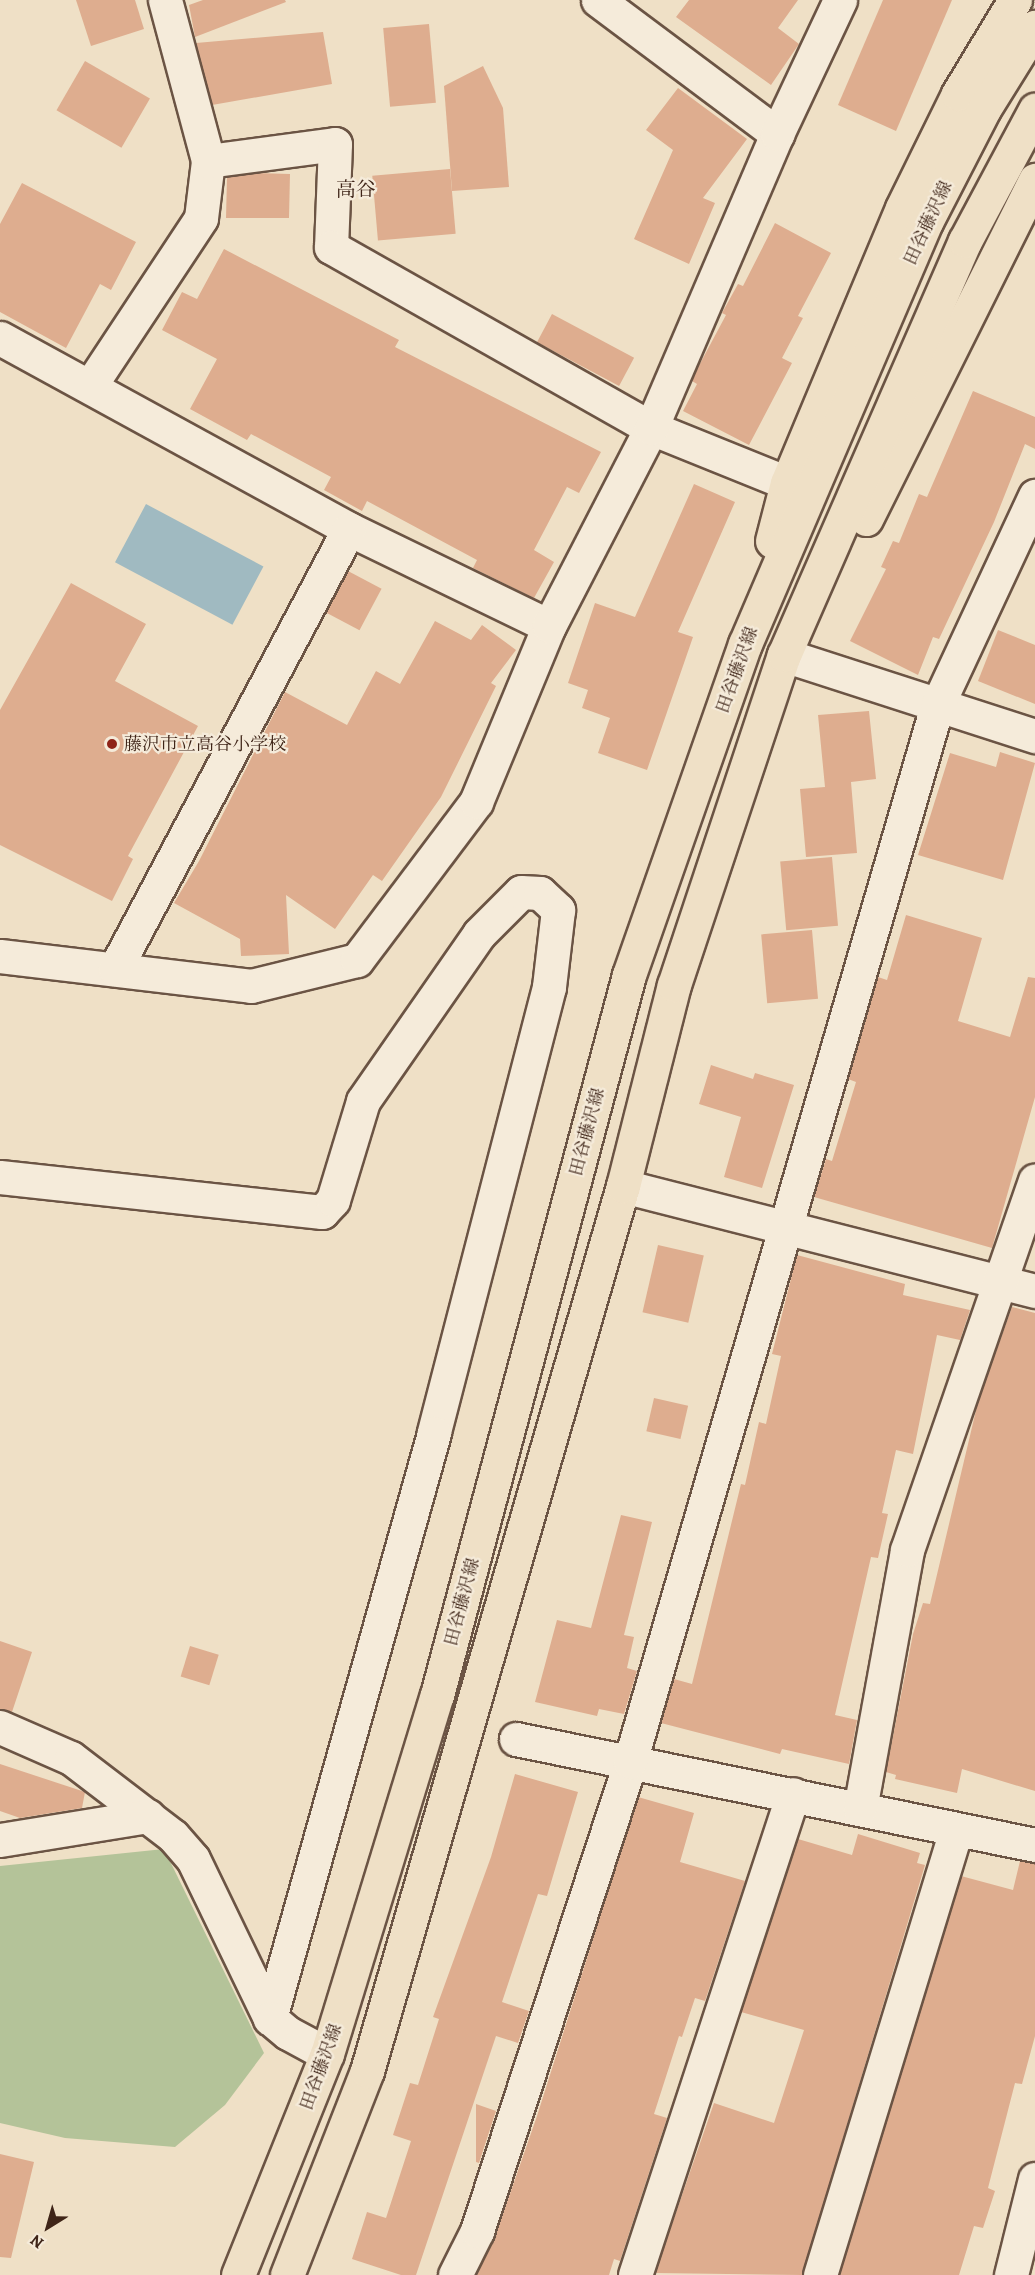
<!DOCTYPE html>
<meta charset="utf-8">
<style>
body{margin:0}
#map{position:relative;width:1035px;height:2275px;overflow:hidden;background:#efe0c6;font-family:Alegreya,"Noto Serif JP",serif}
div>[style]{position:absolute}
.green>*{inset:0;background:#b4c399}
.water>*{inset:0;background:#a0bac1;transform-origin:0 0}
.building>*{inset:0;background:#dead8f;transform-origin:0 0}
.roads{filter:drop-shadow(2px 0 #6b5444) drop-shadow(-2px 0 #6b5444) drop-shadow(0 2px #6b5444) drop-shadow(0 -2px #6b5444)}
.minor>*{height:33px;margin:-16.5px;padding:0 16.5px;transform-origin:16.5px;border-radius:16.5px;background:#f5ebda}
.major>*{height:33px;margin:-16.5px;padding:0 16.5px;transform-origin:16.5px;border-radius:16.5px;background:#efe0c6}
.dots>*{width:16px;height:16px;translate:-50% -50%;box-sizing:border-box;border:3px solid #f5ebda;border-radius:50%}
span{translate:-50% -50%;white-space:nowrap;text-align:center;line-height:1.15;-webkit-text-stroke:4.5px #f5ebda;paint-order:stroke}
.street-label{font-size:18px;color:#3f2518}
.poi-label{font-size:18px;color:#3f2518}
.left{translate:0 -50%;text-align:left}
.neighbourhood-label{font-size:20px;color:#3f2518}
.north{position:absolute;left:18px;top:2197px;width:60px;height:60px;-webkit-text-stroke:4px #f5ebda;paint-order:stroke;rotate:217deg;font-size:16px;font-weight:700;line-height:24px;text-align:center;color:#3f2518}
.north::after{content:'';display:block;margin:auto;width:21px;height:27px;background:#3f2518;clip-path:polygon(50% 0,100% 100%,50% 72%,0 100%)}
</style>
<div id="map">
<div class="green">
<div style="clip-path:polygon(164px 1849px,264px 2053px,225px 2105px,175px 2147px,65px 2138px,0 2123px,0 1866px)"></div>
</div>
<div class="water">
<div style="left:146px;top:504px;width:133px;height:66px;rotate:28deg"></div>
</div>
<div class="building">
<div style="clip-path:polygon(76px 0,135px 0,144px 29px,91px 46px)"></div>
<div style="clip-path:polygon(203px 0,285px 0,286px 2px,195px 37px,189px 5px)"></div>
<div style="clip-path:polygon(689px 0,798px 0,778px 28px,799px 44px,771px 85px,676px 17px)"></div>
<div style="clip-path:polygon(883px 0,952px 0,896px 131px,838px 105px)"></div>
<div style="left:429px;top:24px;width:79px;height:46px;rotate:85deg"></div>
<div style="clip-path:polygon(323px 32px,332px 84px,212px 105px,196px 43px)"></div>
<div style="left:85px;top:61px;width:75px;height:57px;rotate:30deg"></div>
<div style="clip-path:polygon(483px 66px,503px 108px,509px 187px,452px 191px,444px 86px)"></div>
<div style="clip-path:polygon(678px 88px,747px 139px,703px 198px,715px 203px,689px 264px,634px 239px,673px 150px,646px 130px)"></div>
<div style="left:450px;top:169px;width:65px;height:78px;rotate:85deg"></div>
<div style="clip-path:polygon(256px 173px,290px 174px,289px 218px,226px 218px,227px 177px)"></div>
<div style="clip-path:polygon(22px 183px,136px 242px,111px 290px,100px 284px,66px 348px,0 312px,0 224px)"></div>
<div style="clip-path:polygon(775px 223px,831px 253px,798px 316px,803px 318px,782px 358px,792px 363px,749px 445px,683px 411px,697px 384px,692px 381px,695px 373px,726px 315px,722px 313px,738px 284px,743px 286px)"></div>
<div style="clip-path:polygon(224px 249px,399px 340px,395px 347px,601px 452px,579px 493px,567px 487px,534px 550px,554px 562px,534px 598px,473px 568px,477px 560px,367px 501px,362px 511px,324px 490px,331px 477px,251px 434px,247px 440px,190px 409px,217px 359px,162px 330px,182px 292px,197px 299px)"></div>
<div style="left:552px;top:314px;width:93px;height:32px;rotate:28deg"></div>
<div style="clip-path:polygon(973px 391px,1035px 417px,1035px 449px,1025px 444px,994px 522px,939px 639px,933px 637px,918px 675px,850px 641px,886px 569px,881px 567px,893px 541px,899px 543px,919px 494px,927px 497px)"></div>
<div style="clip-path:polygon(694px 484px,735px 502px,678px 632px,693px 637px,647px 770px,598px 753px,610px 718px,582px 708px,588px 690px,568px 683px,595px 603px,635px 617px)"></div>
<div style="left:348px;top:571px;width:38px;height:47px;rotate:28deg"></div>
<div style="clip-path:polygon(71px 583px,146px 624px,115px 681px,198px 726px,128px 856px,133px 859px,112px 901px,0 845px,0 710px)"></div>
<div style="clip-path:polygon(435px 621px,471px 640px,482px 625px,516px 650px,491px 683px,496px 686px,441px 797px,382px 881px,373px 875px,335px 929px,286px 895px,289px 954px,241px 956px,240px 939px,174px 903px,199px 861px,285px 692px,347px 725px,376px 671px,400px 684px)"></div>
<div style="clip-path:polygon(998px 630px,1035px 645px,1035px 704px,978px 681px)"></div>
<div style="clip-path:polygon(869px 711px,876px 779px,851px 782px,857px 853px,806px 857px,800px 789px,825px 787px,818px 715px)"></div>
<div style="clip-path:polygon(1000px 752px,1035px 763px,1003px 880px,918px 855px,950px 753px,996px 767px)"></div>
<div style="left:832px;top:857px;width:69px;height:52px;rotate:85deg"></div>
<div style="clip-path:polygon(906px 915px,982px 938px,958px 1021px,1010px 1037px,1028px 977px,1035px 978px,1035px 1097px,992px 1248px,814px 1197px,826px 1159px,832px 1161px,856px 1082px,848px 1079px,878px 977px,887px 980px)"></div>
<div style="left:812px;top:930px;width:69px;height:51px;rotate:85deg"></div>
<div style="clip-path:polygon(711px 1065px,753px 1079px,755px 1073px,794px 1085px,762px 1188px,724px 1177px,741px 1117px,699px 1104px)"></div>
<div style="left:658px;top:1245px;width:47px;height:69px;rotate:13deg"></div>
<div style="clip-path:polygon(797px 1255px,905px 1284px,903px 1295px,970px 1310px,960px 1340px,937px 1335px,913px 1454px,896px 1450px,882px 1513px,888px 1514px,878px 1558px,871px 1557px,835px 1715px,857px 1720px,849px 1764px,782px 1749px,780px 1754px,661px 1723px,674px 1679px,692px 1684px,741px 1484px,745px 1485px,759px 1422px,766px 1424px,781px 1356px,772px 1354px)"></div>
<div style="clip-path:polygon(1012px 1307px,1035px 1313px,1035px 1791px,962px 1769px,957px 1793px,895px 1779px,896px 1775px,886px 1772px,913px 1634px,923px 1603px,930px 1604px,978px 1402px)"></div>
<div style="left:654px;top:1398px;width:35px;height:34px;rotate:13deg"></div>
<div style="clip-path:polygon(621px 1515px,652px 1522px,624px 1635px,634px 1637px,627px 1668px,637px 1671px,624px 1714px,599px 1709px,597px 1716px,535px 1702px,557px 1620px,591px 1628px)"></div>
<div style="clip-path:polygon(0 1641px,32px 1652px,12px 1712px,0 1709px)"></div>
<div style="left:190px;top:1646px;width:30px;height:32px;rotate:17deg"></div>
<div style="clip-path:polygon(0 1764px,85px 1792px,82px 1808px,20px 1818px,0 1811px)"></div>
<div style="clip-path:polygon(515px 1774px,578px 1792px,547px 1896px,538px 1894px,502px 2002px,529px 2011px,518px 2043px,496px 2036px,416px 2275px,401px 2275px,352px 2259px,367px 2212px,386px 2218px,411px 2141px,393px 2135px,410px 2083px,418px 2085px,439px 2019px,433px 2017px,491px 1857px)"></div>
<div style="clip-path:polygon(638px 1797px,694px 1813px,680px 1862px,745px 1881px,705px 2001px,695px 1998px,682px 2037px,679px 2036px,654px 2114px,667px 2118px,620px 2261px,614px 2259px,609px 2275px,476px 2275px,495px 2237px,537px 2116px)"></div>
<div style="clip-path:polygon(858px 1834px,920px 1853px,917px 1863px,925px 1865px,802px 2275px,655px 2273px,714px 2103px,774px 2123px,804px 2030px,741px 2012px,798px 1839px,852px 1855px)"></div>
<div style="clip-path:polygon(1020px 1861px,1035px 1863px,1035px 2036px,1022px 2084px,1015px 2083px,988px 2188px,995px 2191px,983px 2228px,974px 2226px,959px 2275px,840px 2275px,961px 1876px,1013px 1890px)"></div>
<div style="clip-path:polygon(476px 2104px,496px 2111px,479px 2163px,476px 2162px)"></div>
<div style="clip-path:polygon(0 2154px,34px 2162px,11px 2258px,0 2257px)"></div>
</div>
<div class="roads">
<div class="minor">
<div style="left:165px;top:0;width:167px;rotate:75deg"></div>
<div style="left:598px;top:0;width:224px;rotate:36.8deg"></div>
<div style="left:0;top:338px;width:398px;rotate:28.7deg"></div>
<div style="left:349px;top:529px;width:222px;rotate:25.9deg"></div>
<div style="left:90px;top:386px;width:201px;rotate:-56.5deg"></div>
<div style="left:201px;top:218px;width:57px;rotate:-83deg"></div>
<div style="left:208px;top:161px;width:128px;rotate:-7.6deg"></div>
<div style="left:335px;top:144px;width:103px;rotate:92.2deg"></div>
<div style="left:331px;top:247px;width:368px;rotate:29.5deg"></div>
<div style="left:651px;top:428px;width:147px;rotate:22deg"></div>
<div style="left:784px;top:655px;width:264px;rotate:17.9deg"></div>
<div style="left:0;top:956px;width:253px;rotate:6.8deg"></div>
<div style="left:251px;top:986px;width:109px;rotate:-13.8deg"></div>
<div style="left:357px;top:960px;width:198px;rotate:-53deg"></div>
<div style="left:476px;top:802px;width:191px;rotate:-67.5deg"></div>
<div style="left:549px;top:626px;width:223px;rotate:-62.7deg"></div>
<div style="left:651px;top:428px;width:320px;rotate:-66.8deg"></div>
<div style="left:777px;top:134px;width:148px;rotate:-64.8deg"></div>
<div style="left:115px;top:969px;width:498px;rotate:-62deg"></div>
<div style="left:0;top:1177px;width:324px;rotate:6.2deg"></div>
<div style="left:322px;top:1212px;width:16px;rotate:-47deg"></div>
<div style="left:333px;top:1200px;width:103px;rotate:-73.1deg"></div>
<div style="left:363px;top:1101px;width:203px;rotate:-55.2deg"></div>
<div style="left:479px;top:934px;width:59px;rotate:-45deg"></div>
<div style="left:521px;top:892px;width:19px;rotate:3deg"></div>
<div style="left:540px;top:893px;width:25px;rotate:43deg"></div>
<div style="left:558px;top:910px;width:78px;rotate:96.7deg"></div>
<div style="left:549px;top:987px;width:461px;rotate:104.5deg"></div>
<div style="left:434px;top:1433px;width:608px;rotate:105.66deg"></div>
<div style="left:623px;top:1186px;width:425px;rotate:14.3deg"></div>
<div style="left:0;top:1727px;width:77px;rotate:23.6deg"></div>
<div style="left:71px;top:1758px;width:128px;rotate:37.4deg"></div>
<div style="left:173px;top:1836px;width:30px;rotate:49deg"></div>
<div style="left:193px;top:1859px;width:177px;rotate:64.2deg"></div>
<div style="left:270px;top:2018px;width:23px;rotate:40deg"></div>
<div style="left:288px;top:2033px;width:44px;rotate:28.3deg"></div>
<div style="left:516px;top:1739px;width:530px;rotate:11.54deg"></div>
<div style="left:860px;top:1809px;width:263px;rotate:-79.7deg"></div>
<div style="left:907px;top:1550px;width:391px;rotate:-70.9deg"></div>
<div style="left:0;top:1840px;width:150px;rotate:-9.2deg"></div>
<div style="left:455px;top:2275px;width:49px;rotate:-63.4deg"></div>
<div style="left:477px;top:2231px;width:493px;rotate:-71.9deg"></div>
<div style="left:630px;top:1762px;width:1100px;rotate:-73.79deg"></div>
<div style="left:937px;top:706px;width:232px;rotate:-65deg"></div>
<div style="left:635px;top:2275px;width:506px;rotate:-71.82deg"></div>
<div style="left:820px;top:2275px;width:466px;rotate:-73deg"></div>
<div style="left:1011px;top:2275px;width:99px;rotate:-76deg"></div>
</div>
<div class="major">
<div style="left:866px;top:519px;width:379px;rotate:-63.5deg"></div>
<div style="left:772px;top:541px;width:60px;rotate:-75.5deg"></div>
<div style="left:787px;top:483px;width:298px;rotate:-67.3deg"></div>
<div style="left:902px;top:208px;width:127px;rotate:-63.8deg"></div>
<div style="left:958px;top:94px;width:110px;rotate:-58.8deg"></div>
<div style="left:238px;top:2275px;width:238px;rotate:-68.1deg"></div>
<div style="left:327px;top:2054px;width:375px;rotate:-73deg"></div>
<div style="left:437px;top:1695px;width:745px;rotate:-75.07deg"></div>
<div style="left:629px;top:975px;width:351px;rotate:-70.7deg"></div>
<div style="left:745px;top:644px;width:459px;rotate:-66.8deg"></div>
<div style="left:926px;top:222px;width:127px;rotate:-62.8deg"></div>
<div style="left:984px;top:109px;width:97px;rotate:-58.1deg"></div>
<div style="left:287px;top:2275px;width:219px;rotate:-68.6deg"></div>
<div style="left:367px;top:2071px;width:921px;rotate:-73.87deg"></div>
<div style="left:623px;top:1186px;width:207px;rotate:-75.8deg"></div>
<div style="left:674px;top:985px;width:348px;rotate:-71.6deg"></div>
<div style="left:784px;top:655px;width:452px;rotate:-66.4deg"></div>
<div style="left:965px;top:241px;width:149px;rotate:-61.9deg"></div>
</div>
</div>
<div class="dots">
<div style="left:112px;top:744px;background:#8f2418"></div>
</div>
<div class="street-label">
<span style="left:928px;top:223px;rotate:-65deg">田谷藤沢線</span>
<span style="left:737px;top:670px;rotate:-70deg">田谷藤沢線</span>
<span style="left:587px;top:1132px;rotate:-75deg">田谷藤沢線</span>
<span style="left:462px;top:1602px;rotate:-75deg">田谷藤沢線</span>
<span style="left:321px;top:2067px;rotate:-70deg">田谷藤沢線</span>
</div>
<div class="poi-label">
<span class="left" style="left:124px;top:744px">藤沢市立高谷小学校</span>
</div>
<div class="neighbourhood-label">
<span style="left:356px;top:189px">高谷</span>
</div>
<div class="north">N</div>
</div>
